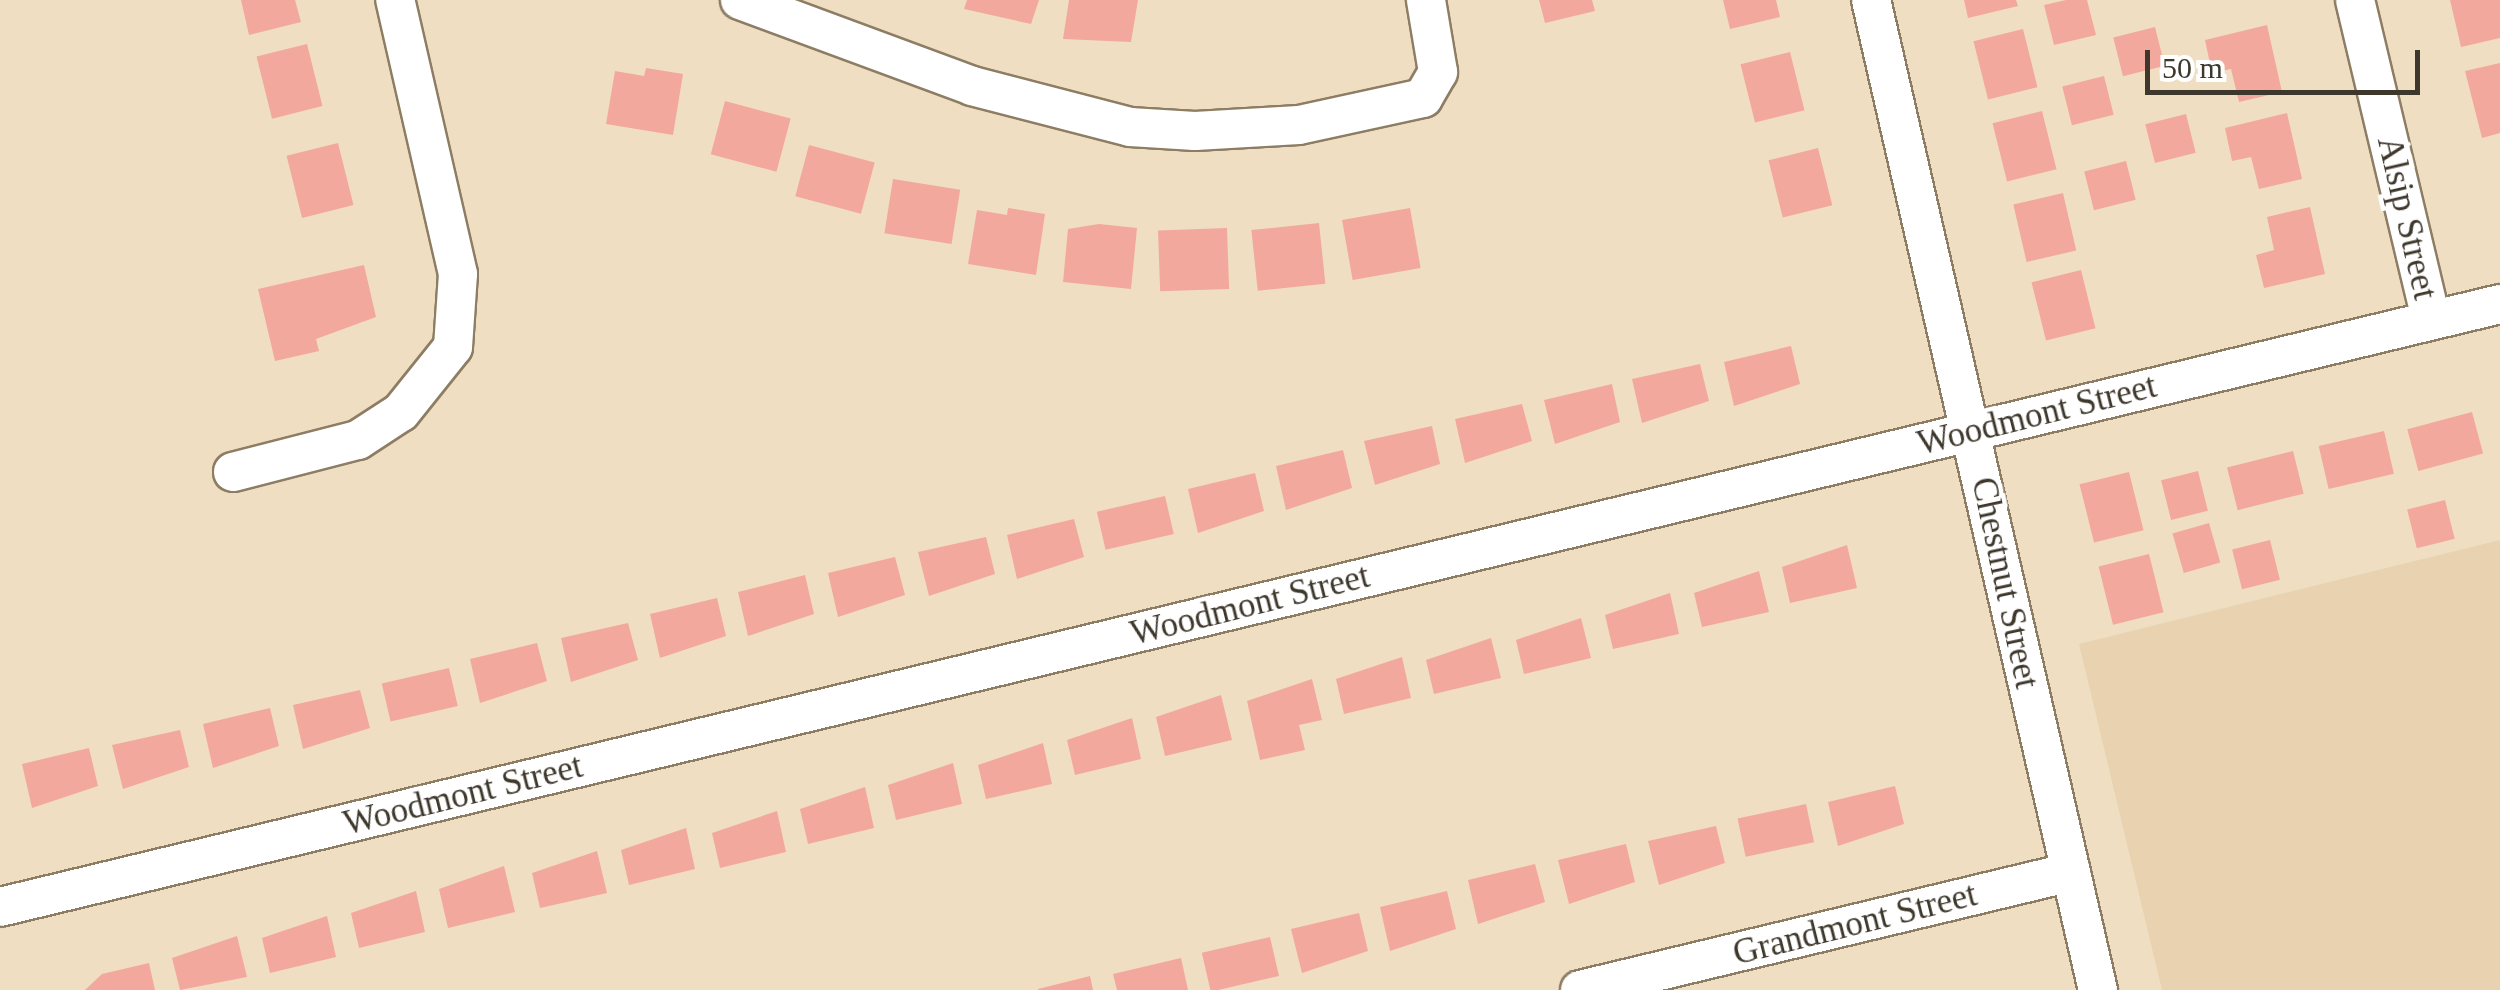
<!DOCTYPE html>
<style>
body{margin:0}
#map{position:relative;width:2500px;height:990px;overflow:hidden;background:#f0dec2;font-family:Georgia,serif}
div>[style]{position:absolute}
.built>*{inset:0;background:#e8d2af}
.building>*{inset:0;background:#f2a89d;transform-origin:0 0}
.roads{filter:drop-shadow(2px 0 #8d7d64) drop-shadow(-2px 0 #8d7d64) drop-shadow(0 2px #8d7d64) drop-shadow(0 -2px #8d7d64)}
.minor>*{height:38px;margin:-19px;padding:0 19px;transform-origin:19px;border-radius:19px;background:#fff}
span{translate:-50% -50%;white-space:nowrap;text-align:center;line-height:1.15;-webkit-text-stroke:9px #fff;paint-order:stroke}
.street-label{font-size:35px;color:#3e372c}
.scale{position:absolute;left:2145px;top:50px;width:275px;height:45px;box-sizing:border-box;border:5px solid #3e372c;border-top:0;padding-left:12px;font-size:30px;line-height:35px;white-space:nowrap;color:#3e372c;-webkit-text-stroke:8px #fff;paint-order:stroke}
</style>
<div id="map">
<div class="built">
<div style="clip-path:polygon(2500px 540px,2500px 990px,2162px 990px,2079px 644px)"></div>
</div>
<div class="building">
<div style="clip-path:polygon(241px 0,295px 0,301px 22px,249px 35px)"></div>
<div style="clip-path:polygon(967px 0,1039px 0,1031px 24px,964px 9px)"></div>
<div style="clip-path:polygon(1069px 0,1138px 0,1131px 42px,1063px 39px)"></div>
<div style="clip-path:polygon(1539px 0,1592px 0,1595px 11px,1545px 23px)"></div>
<div style="clip-path:polygon(1723px 0,1776px 0,1780px 17px,1730px 29px)"></div>
<div style="clip-path:polygon(1964px 0,2016px 0,2018px 6px,1968px 18px)"></div>
<div style="clip-path:polygon(2066px 0,2087px 0,2096px 35px,2054px 45px,2044px 5px)"></div>
<div style="clip-path:polygon(2450px 0,2500px 0,2500px 38px,2461px 47px)"></div>
<div style="clip-path:polygon(2267px 25px,2282px 92px,2239px 102px,2231px 69px,2212px 73px,2205px 40px)"></div>
<div style="left:2155px;top:27px;width:40px;height:43px;rotate:76deg"></div>
<div style="left:2023px;top:29px;width:60px;height:51px;rotate:76deg"></div>
<div style="left:307px;top:44px;width:64px;height:52px;rotate:76deg"></div>
<div style="left:1790px;top:52px;width:60px;height:51px;rotate:76deg"></div>
<div style="clip-path:polygon(2500px 63px,2500px 133px,2482px 138px,2465px 71px)"></div>
<div style="clip-path:polygon(646px 68px,683px 74px,673px 135px,606px 124px,615px 71px,644px 76px)"></div>
<div style="left:2104px;top:76px;width:40px;height:43px;rotate:76deg"></div>
<div style="left:725px;top:101px;width:68px;height:55px;rotate:15deg"></div>
<div style="left:2042px;top:111px;width:60px;height:51px;rotate:76deg"></div>
<div style="clip-path:polygon(2287px 113px,2302px 179px,2259px 189px,2251px 157px,2232px 161px,2225px 128px)"></div>
<div style="left:2186px;top:114px;width:40px;height:42px;rotate:76deg"></div>
<div style="left:338px;top:143px;width:64px;height:53px;rotate:76deg"></div>
<div style="left:809px;top:145px;width:68px;height:53px;rotate:15deg"></div>
<div style="left:1818px;top:148px;width:59px;height:51px;rotate:76deg"></div>
<div style="left:2126px;top:161px;width:40px;height:43px;rotate:76deg"></div>
<div style="left:893px;top:179px;width:68px;height:55px;rotate:9deg"></div>
<div style="left:2063px;top:193px;width:59px;height:51px;rotate:77deg"></div>
<div style="clip-path:polygon(2310px 207px,2325px 274px,2264px 288px,2256px 255px,2274px 250px,2267px 217px)"></div>
<div style="clip-path:polygon(1008px 208px,1045px 214px,1036px 275px,968px 264px,977px 210px,1007px 215px)"></div>
<div style="left:1410px;top:208px;width:61px;height:69px;rotate:80deg"></div>
<div style="left:1319px;top:223px;width:61px;height:68px;rotate:84deg"></div>
<div style="clip-path:polygon(1099px 224px,1137px 228px,1131px 289px,1063px 282px,1068px 229px)"></div>
<div style="left:1227px;top:228px;width:61px;height:69px;rotate:88deg"></div>
<div style="clip-path:polygon(364px 265px,376px 317px,316px 339px,319px 351px,275px 361px,258px 289px)"></div>
<div style="left:2081px;top:270px;width:60px;height:51px;rotate:76deg"></div>
<div style="clip-path:polygon(1791px 346px,1800px 384px,1734px 406px,1724px 362px)"></div>
<div style="clip-path:polygon(1700px 364px,1709px 401px,1642px 423px,1632px 379px)"></div>
<div style="clip-path:polygon(1612px 384px,1620px 422px,1555px 444px,1544px 400px)"></div>
<div style="clip-path:polygon(1522px 404px,1532px 441px,1465px 463px,1455px 419px)"></div>
<div style="left:2472px;top:412px;width:43px;height:67px;rotate:75deg"></div>
<div style="clip-path:polygon(1432px 426px,1440px 464px,1375px 485px,1364px 441px)"></div>
<div style="left:2384px;top:431px;width:44px;height:67px;rotate:77deg"></div>
<div style="clip-path:polygon(1343px 450px,1352px 488px,1286px 510px,1276px 466px)"></div>
<div style="left:2293px;top:451px;width:44px;height:68px;rotate:76deg"></div>
<div style="left:2198px;top:471px;width:41px;height:38px;rotate:76deg"></div>
<div style="left:2129px;top:472px;width:60px;height:51px;rotate:76deg"></div>
<div style="clip-path:polygon(1255px 473px,1264px 511px,1198px 533px,1188px 489px)"></div>
<div style="left:1165px;top:496px;width:39px;height:70px;rotate:77deg"></div>
<div style="left:2445px;top:500px;width:40px;height:39px;rotate:76deg"></div>
<div style="clip-path:polygon(1074px 519px,1084px 557px,1017px 579px,1007px 535px)"></div>
<div style="left:2209px;top:523px;width:41px;height:38px;rotate:74deg"></div>
<div style="clip-path:polygon(986px 537px,995px 574px,929px 596px,918px 552px)"></div>
<div style="left:2270px;top:540px;width:41px;height:39px;rotate:76deg"></div>
<div style="clip-path:polygon(1847px 545px,1857px 588px,1790px 603px,1782px 567px)"></div>
<div style="left:2149px;top:554px;width:60px;height:52px;rotate:76deg"></div>
<div style="clip-path:polygon(895px 557px,905px 595px,838px 617px,828px 573px)"></div>
<div style="clip-path:polygon(1759px 571px,1769px 612px,1702px 627px,1694px 593px)"></div>
<div style="clip-path:polygon(805px 575px,814px 614px,748px 636px,738px 592px)"></div>
<div style="clip-path:polygon(1670px 593px,1679px 634px,1613px 649px,1605px 615px)"></div>
<div style="clip-path:polygon(717px 598px,726px 636px,660px 658px,650px 614px)"></div>
<div style="clip-path:polygon(1581px 618px,1591px 658px,1524px 674px,1516px 640px)"></div>
<div style="clip-path:polygon(628px 623px,638px 660px,571px 682px,561px 638px)"></div>
<div style="clip-path:polygon(1491px 638px,1501px 678px,1434px 694px,1426px 660px)"></div>
<div style="clip-path:polygon(537px 643px,547px 681px,480px 703px,470px 659px)"></div>
<div style="clip-path:polygon(1402px 657px,1411px 698px,1344px 714px,1336px 679px)"></div>
<div style="left:449px;top:668px;width:39px;height:69px;rotate:77deg"></div>
<div style="clip-path:polygon(1312px 679px,1322px 720px,1299px 725px,1305px 750px,1260px 760px,1247px 701px)"></div>
<div style="clip-path:polygon(360px 690px,370px 728px,303px 749px,293px 705px)"></div>
<div style="clip-path:polygon(1221px 695px,1232px 740px,1165px 756px,1156px 717px)"></div>
<div style="clip-path:polygon(270px 708px,279px 746px,213px 768px,203px 724px)"></div>
<div style="clip-path:polygon(1132px 718px,1141px 759px,1075px 775px,1067px 740px)"></div>
<div style="clip-path:polygon(180px 730px,189px 767px,123px 789px,112px 745px)"></div>
<div style="clip-path:polygon(1043px 743px,1052px 784px,986px 799px,978px 765px)"></div>
<div style="clip-path:polygon(89px 748px,98px 786px,32px 808px,22px 764px)"></div>
<div style="clip-path:polygon(953px 763px,962px 804px,896px 820px,888px 785px)"></div>
<div style="clip-path:polygon(1895px 786px,1904px 824px,1838px 846px,1828px 802px)"></div>
<div style="clip-path:polygon(865px 787px,874px 828px,808px 844px,800px 809px)"></div>
<div style="left:1806px;top:804px;width:39px;height:70px;rotate:78deg"></div>
<div style="clip-path:polygon(777px 811px,786px 852px,720px 868px,712px 833px)"></div>
<div style="clip-path:polygon(1716px 826px,1725px 863px,1659px 885px,1648px 841px)"></div>
<div style="clip-path:polygon(686px 828px,695px 869px,629px 885px,621px 850px)"></div>
<div style="clip-path:polygon(1626px 844px,1635px 882px,1569px 904px,1558px 860px)"></div>
<div style="clip-path:polygon(597px 851px,607px 893px,540px 908px,532px 873px)"></div>
<div style="clip-path:polygon(1535px 864px,1545px 902px,1478px 924px,1468px 880px)"></div>
<div style="clip-path:polygon(504px 866px,515px 912px,448px 928px,439px 889px)"></div>
<div style="clip-path:polygon(416px 891px,425px 932px,359px 948px,351px 913px)"></div>
<div style="clip-path:polygon(1447px 891px,1456px 929px,1390px 951px,1380px 907px)"></div>
<div style="clip-path:polygon(1359px 913px,1368px 951px,1302px 973px,1291px 929px)"></div>
<div style="clip-path:polygon(327px 916px,336px 957px,270px 973px,262px 938px)"></div>
<div style="clip-path:polygon(237px 936px,247px 977px,180px 990px,172px 958px)"></div>
<div style="left:1270px;top:937px;width:40px;height:70px;rotate:77deg"></div>
<div style="clip-path:polygon(1181px 958px,1188px 990px,1117px 990px,1113px 974px)"></div>
<div style="clip-path:polygon(149px 963px,155px 990px,85px 990px,102px 974px)"></div>
<div style="clip-path:polygon(1090px 976px,1093px 990px,1038px 990px,1038px 989px)"></div>
</div>
<div class="roads">
<div class="minor">
<div style="left:740px;top:0;width:247px;rotate:20.3deg"></div>
<div style="left:972px;top:86px;width:163px;rotate:14.5deg"></div>
<div style="left:1130px;top:127px;width:65px;rotate:3.5deg"></div>
<div style="left:1195px;top:131px;width:104px;rotate:-3.3deg"></div>
<div style="left:1299px;top:125px;width:127px;rotate:-12.3deg"></div>
<div style="left:1423px;top:98px;width:30px;rotate:-60deg"></div>
<div style="left:1438px;top:72px;width:73px;rotate:-99.5deg"></div>
<div style="left:1871px;top:0;width:1016px;rotate:77.09deg"></div>
<div style="left:2355px;top:0;width:328px;rotate:76.6deg"></div>
<div style="left:233px;top:472px;width:129px;rotate:-14.4deg"></div>
<div style="left:358px;top:440px;width:51px;rotate:-33.1deg"></div>
<div style="left:401px;top:412px;width:83px;rotate:-51.3deg"></div>
<div style="left:453px;top:347px;width:73px;rotate:-86.1deg"></div>
<div style="left:458px;top:274px;width:281px;rotate:-102.9deg"></div>
<div style="left:0;top:907px;width:2572px;rotate:-13.56deg"></div>
<div style="left:1580px;top:990px;width:505px;rotate:-13.51deg"></div>
</div>
</div>
<div class="street-label">
<span style="left:2407px;top:218px;rotate:77deg">Alsip Street</span>
<span style="left:2037px;top:415px;rotate:-14deg">Woodmont Street</span>
<span style="left:2005px;top:583px;rotate:78deg">Chestnut Street</span>
<span style="left:1250px;top:605px;rotate:-14deg">Woodmont Street</span>
<span style="left:463px;top:795px;rotate:-14deg">Woodmont Street</span>
<span style="left:1855px;top:924px;rotate:-14deg">Grandmont Street</span>
</div>
<div class="scale">50 m</div>
</div>
